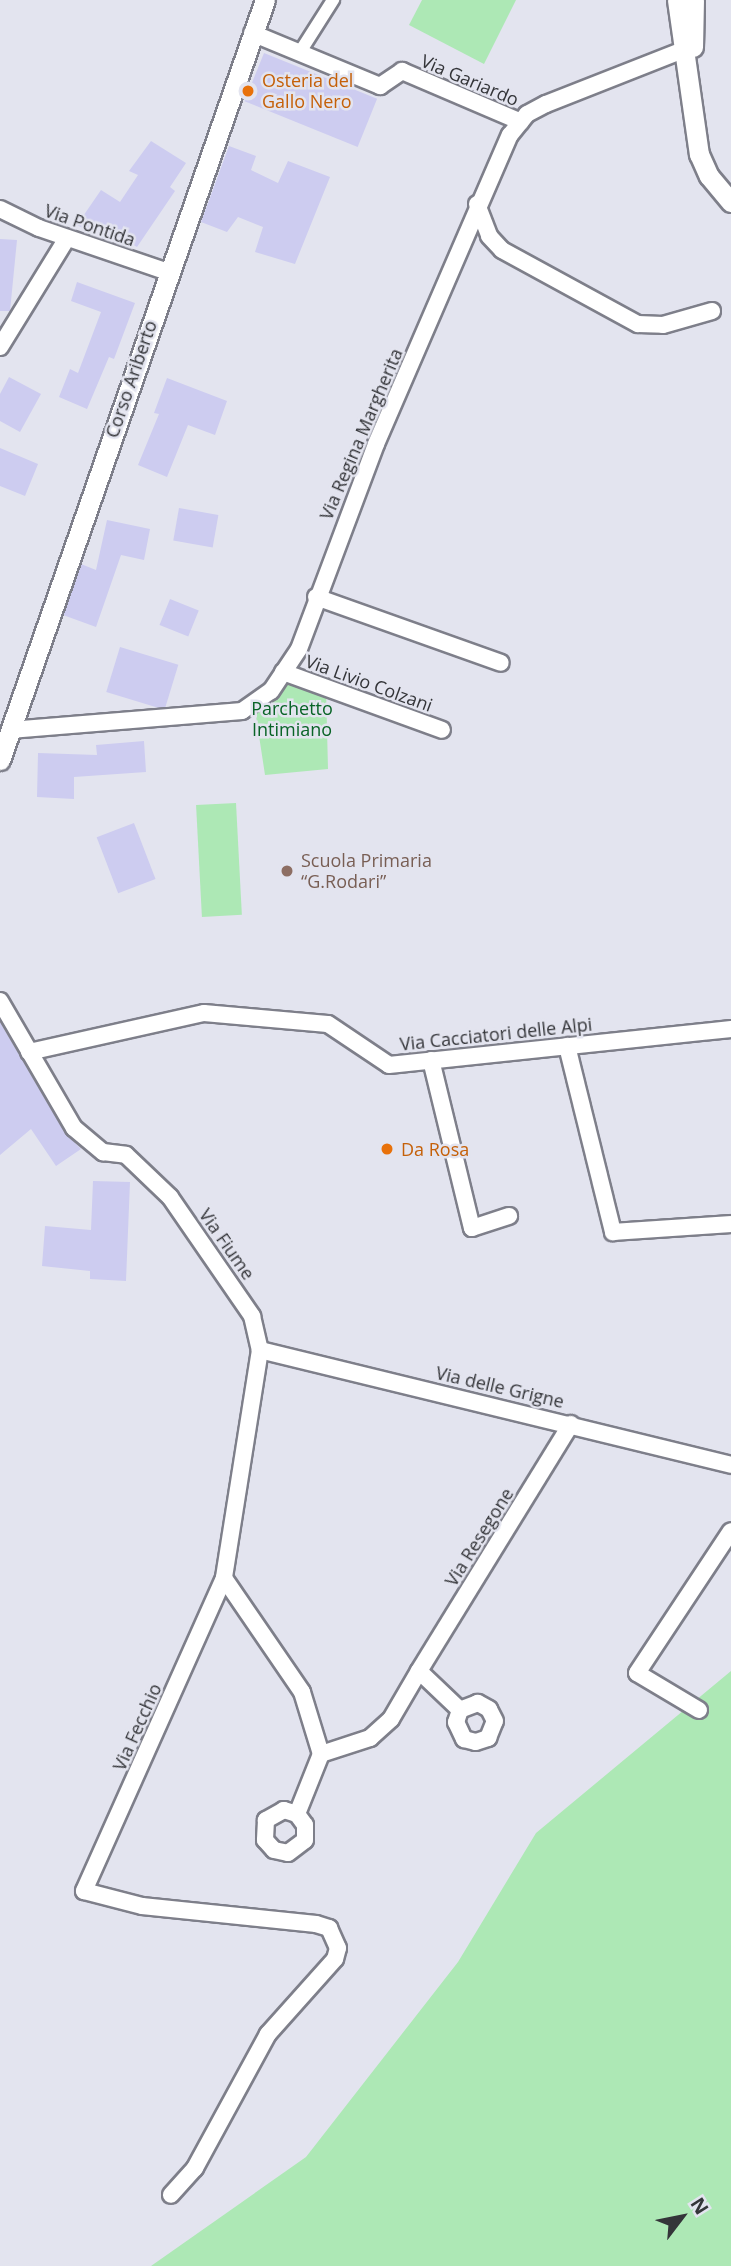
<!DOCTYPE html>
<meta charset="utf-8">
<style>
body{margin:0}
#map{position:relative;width:731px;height:2266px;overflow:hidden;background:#e3e4ef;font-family:"Open Sans",sans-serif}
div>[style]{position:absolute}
.green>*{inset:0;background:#ade8b5;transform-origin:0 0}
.building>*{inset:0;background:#cdccf0;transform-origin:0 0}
.roads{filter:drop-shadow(2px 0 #7e7f8a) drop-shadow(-2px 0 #7e7f8a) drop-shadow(0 2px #7e7f8a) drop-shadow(0 -2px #7e7f8a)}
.pedestrian>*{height:12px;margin:-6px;padding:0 6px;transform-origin:6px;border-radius:6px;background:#fff}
.minor>*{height:16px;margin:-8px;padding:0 8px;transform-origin:8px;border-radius:8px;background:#fff}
.tertiary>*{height:19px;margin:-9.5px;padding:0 9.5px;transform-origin:9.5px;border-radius:9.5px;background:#fff}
.dots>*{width:19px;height:19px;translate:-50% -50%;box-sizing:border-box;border:4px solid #e3e4ef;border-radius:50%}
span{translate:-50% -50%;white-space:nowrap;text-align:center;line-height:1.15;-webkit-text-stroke:5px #e3e4ef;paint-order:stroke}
.street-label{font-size:18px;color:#343539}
.food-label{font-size:18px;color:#c56008}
.left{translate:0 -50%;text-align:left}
.park-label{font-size:18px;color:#096427}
.education-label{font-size:18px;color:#785e54}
.north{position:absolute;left:647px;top:2182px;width:70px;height:70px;-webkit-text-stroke:5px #e3e4ef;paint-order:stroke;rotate:58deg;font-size:19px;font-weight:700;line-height:28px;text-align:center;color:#343539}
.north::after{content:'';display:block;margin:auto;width:24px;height:32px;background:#343539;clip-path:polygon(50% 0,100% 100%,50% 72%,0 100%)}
</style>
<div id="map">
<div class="green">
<div style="clip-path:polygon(422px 0,516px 0,484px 64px,409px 25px)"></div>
<div style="clip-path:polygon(283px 673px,326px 688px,328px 769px,265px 775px,256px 716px,243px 717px)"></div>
<div style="left:236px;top:803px;width:112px;height:40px;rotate:87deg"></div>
<div style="clip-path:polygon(731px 1671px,731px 2266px,151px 2266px,306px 2157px,458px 1962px,536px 1833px)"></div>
</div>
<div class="building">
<div style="left:264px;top:53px;width:122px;height:52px;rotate:22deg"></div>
<div style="clip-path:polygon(151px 141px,186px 163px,170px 187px,175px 191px,137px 247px,107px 230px,103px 239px,77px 225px,101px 190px,120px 202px,138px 175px,129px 171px)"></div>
<div style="clip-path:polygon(229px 146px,256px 156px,251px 170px,278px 183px,288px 161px,330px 177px,295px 264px,255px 252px,263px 227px,238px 217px,227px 232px,201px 222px)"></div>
<div style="clip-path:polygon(0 239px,17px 240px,10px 311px,0 311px)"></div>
<div style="clip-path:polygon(77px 282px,135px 303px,114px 359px,109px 357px,87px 409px,59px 397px,70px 369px,78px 373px,101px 312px,71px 301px)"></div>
<div style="clip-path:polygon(9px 377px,41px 394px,20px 432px,0 421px,0 394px)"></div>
<div style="clip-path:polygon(167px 378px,227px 401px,215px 435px,188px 425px,167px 477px,138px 465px,159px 414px,154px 413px)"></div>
<div style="clip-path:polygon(0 448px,38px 464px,25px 496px,0 486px)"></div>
<div style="left:179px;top:508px;width:40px;height:33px;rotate:10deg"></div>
<div style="clip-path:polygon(107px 520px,150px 529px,144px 560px,121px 555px,96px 627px,63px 615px,81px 564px,96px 570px)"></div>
<div style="left:170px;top:599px;width:31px;height:28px;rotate:22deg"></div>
<div style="left:120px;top:647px;width:61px;height:47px;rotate:17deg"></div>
<div style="clip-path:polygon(144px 741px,146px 772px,74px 777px,74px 799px,37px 797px,38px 753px,97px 755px,96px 745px)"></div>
<div style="left:134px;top:823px;width:60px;height:40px;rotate:69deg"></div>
<div style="clip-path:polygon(0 1022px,65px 1133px,81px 1149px,56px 1166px,31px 1129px,0 1155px)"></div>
<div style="clip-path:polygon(93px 1181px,130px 1182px,126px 1281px,90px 1279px,90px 1271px,42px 1266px,45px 1226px,91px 1230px)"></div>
</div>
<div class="roads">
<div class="pedestrian">
<div style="left:300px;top:52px;width:62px;rotate:-57.6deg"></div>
</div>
<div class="minor">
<div style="left:252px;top:33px;width:139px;rotate:22.5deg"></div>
<div style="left:380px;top:86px;width:27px;rotate:-34deg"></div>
<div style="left:402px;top:71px;width:129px;rotate:23.2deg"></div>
<div style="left:477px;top:204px;width:34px;rotate:69deg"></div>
<div style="left:489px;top:236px;width:19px;rotate:47deg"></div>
<div style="left:502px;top:250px;width:155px;rotate:28.6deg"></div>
<div style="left:638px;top:324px;width:25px;rotate:2deg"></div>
<div style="left:663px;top:325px;width:51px;rotate:-15.9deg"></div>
<div style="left:0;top:209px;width:43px;rotate:26deg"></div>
<div style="left:39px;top:228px;width:136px;rotate:18.8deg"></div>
<div style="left:0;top:347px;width:128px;rotate:-58.4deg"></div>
<div style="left:316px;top:597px;width:196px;rotate:19.6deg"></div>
<div style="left:283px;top:672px;width:169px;rotate:20deg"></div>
<div style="left:10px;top:730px;width:233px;rotate:-4.7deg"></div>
<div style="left:242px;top:711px;width:35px;rotate:-35deg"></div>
<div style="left:271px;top:691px;width:50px;rotate:-56.3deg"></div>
<div style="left:299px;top:649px;width:219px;rotate:-69.4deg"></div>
<div style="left:376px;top:444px;width:337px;rotate:-66.6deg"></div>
<div style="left:510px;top:135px;width:27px;rotate:-51deg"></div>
<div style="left:527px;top:114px;width:21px;rotate:-28deg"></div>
<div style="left:546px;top:104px;width:158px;rotate:-21.5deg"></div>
<div style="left:0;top:1001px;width:147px;rotate:59.8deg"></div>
<div style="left:74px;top:1128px;width:38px;rotate:40deg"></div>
<div style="left:103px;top:1152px;width:23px;rotate:7deg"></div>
<div style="left:126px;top:1155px;width:61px;rotate:43.7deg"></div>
<div style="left:170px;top:1197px;width:145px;rotate:55.4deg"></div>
<div style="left:252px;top:1316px;width:35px;rotate:77deg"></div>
<div style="left:260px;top:1350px;width:231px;rotate:99deg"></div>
<div style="left:224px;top:1578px;width:343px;rotate:114.1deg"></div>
<div style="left:84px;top:1891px;width:60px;rotate:14.5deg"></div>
<div style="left:142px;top:1906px;width:175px;rotate:5.9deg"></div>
<div style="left:316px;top:1924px;width:14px;rotate:17deg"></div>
<div style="left:329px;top:1928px;width:22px;rotate:66deg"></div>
<div style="left:338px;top:1948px;width:11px;rotate:105deg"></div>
<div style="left:335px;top:1959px;width:101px;rotate:131.8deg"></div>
<div style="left:268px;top:2034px;width:153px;rotate:118.6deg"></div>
<div style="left:195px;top:2168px;width:36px;rotate:132deg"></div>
<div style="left:567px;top:1046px;width:192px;rotate:76.1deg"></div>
<div style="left:613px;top:1232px;width:118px;rotate:-3.9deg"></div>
<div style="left:29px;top:1052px;width:179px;rotate:-12.6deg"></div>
<div style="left:204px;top:1013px;width:124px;rotate:5.1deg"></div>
<div style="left:328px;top:1024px;width:73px;rotate:33.9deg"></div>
<div style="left:389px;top:1065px;width:344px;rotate:-6deg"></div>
<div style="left:431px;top:1060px;width:173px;rotate:76.3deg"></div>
<div style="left:472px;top:1228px;width:39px;rotate:-18deg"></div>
<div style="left:260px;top:1350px;width:485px;rotate:13.7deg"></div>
<div style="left:224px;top:1578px;width:138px;rotate:55.6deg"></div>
<div style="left:302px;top:1692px;width:65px;rotate:73deg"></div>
<div style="left:321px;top:1754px;width:65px;rotate:111.8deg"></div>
<div style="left:297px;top:1814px;width:14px;rotate:-163deg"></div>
<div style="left:284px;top:1810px;width:21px;rotate:151deg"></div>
<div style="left:266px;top:1820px;width:20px;rotate:93deg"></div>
<div style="left:265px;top:1840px;width:13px;rotate:48deg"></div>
<div style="left:274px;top:1850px;width:14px;rotate:12deg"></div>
<div style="left:288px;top:1853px;width:21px;rotate:-37deg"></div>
<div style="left:305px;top:1840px;width:15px;rotate:-90deg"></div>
<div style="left:305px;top:1825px;width:14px;rotate:-126deg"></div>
<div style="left:419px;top:1671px;width:290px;rotate:-58.4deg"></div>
<div style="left:699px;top:1710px;width:72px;rotate:-149.2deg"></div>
<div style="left:637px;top:1673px;width:170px;rotate:-56.5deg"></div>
<div style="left:321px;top:1754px;width:52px;rotate:-18.1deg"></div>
<div style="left:370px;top:1738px;width:28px;rotate:-42deg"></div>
<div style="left:391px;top:1719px;width:56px;rotate:-59.7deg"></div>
<div style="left:419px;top:1671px;width:57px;rotate:43.6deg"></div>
<div style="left:460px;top:1710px;width:13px;rotate:108deg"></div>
<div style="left:456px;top:1722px;width:19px;rotate:65deg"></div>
<div style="left:464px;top:1739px;width:12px;rotate:14deg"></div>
<div style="left:476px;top:1742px;width:13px;rotate:-18deg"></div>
<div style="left:488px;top:1738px;width:18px;rotate:-68deg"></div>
<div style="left:495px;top:1721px;width:13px;rotate:-117deg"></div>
<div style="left:489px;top:1709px;width:13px;rotate:-151deg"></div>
<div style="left:478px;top:1703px;width:19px;rotate:159deg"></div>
</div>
<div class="tertiary">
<div style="left:677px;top:0;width:156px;rotate:81.9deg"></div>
<div style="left:699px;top:154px;width:24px;rotate:66deg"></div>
<div style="left:709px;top:176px;width:34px;rotate:50deg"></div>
<div style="left:693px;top:47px;width:47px;rotate:-88.8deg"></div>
<div style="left:0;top:760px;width:805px;rotate:-70.78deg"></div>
</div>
</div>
<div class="dots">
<div style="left:248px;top:91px;background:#e8710a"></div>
<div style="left:287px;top:871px;background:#8d6e63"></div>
<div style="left:387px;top:1149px;background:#e8710a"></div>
</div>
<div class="street-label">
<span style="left:470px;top:80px;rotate:23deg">Via Gariardo</span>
<span style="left:90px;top:225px;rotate:19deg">Via Pontida</span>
<span style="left:131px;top:379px;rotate:-71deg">Corso Ariberto</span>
<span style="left:361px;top:434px;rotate:-67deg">Via Regina Margherita</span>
<span style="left:369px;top:683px;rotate:20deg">Via Livio Colzani</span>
<span style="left:496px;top:1034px;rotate:-6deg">Via Cacciatori delle Alpi</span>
<span style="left:227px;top:1244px;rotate:55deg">Via Fiume</span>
<span style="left:500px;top:1387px;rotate:13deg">Via delle Grigne</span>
<span style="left:479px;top:1537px;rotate:-58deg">Via Resegone</span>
<span style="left:137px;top:1727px;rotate:-66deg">Via Fecchio</span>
</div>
<div class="food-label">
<span class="left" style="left:262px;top:91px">Osteria del<br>Gallo Nero</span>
<span class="left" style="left:401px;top:1149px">Da Rosa</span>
</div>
<div class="park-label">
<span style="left:292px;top:719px">Parchetto<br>Intimiano</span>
</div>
<div class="education-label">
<span class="left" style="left:301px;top:871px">Scuola Primaria<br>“G.Rodari”</span>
</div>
<div class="north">N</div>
</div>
